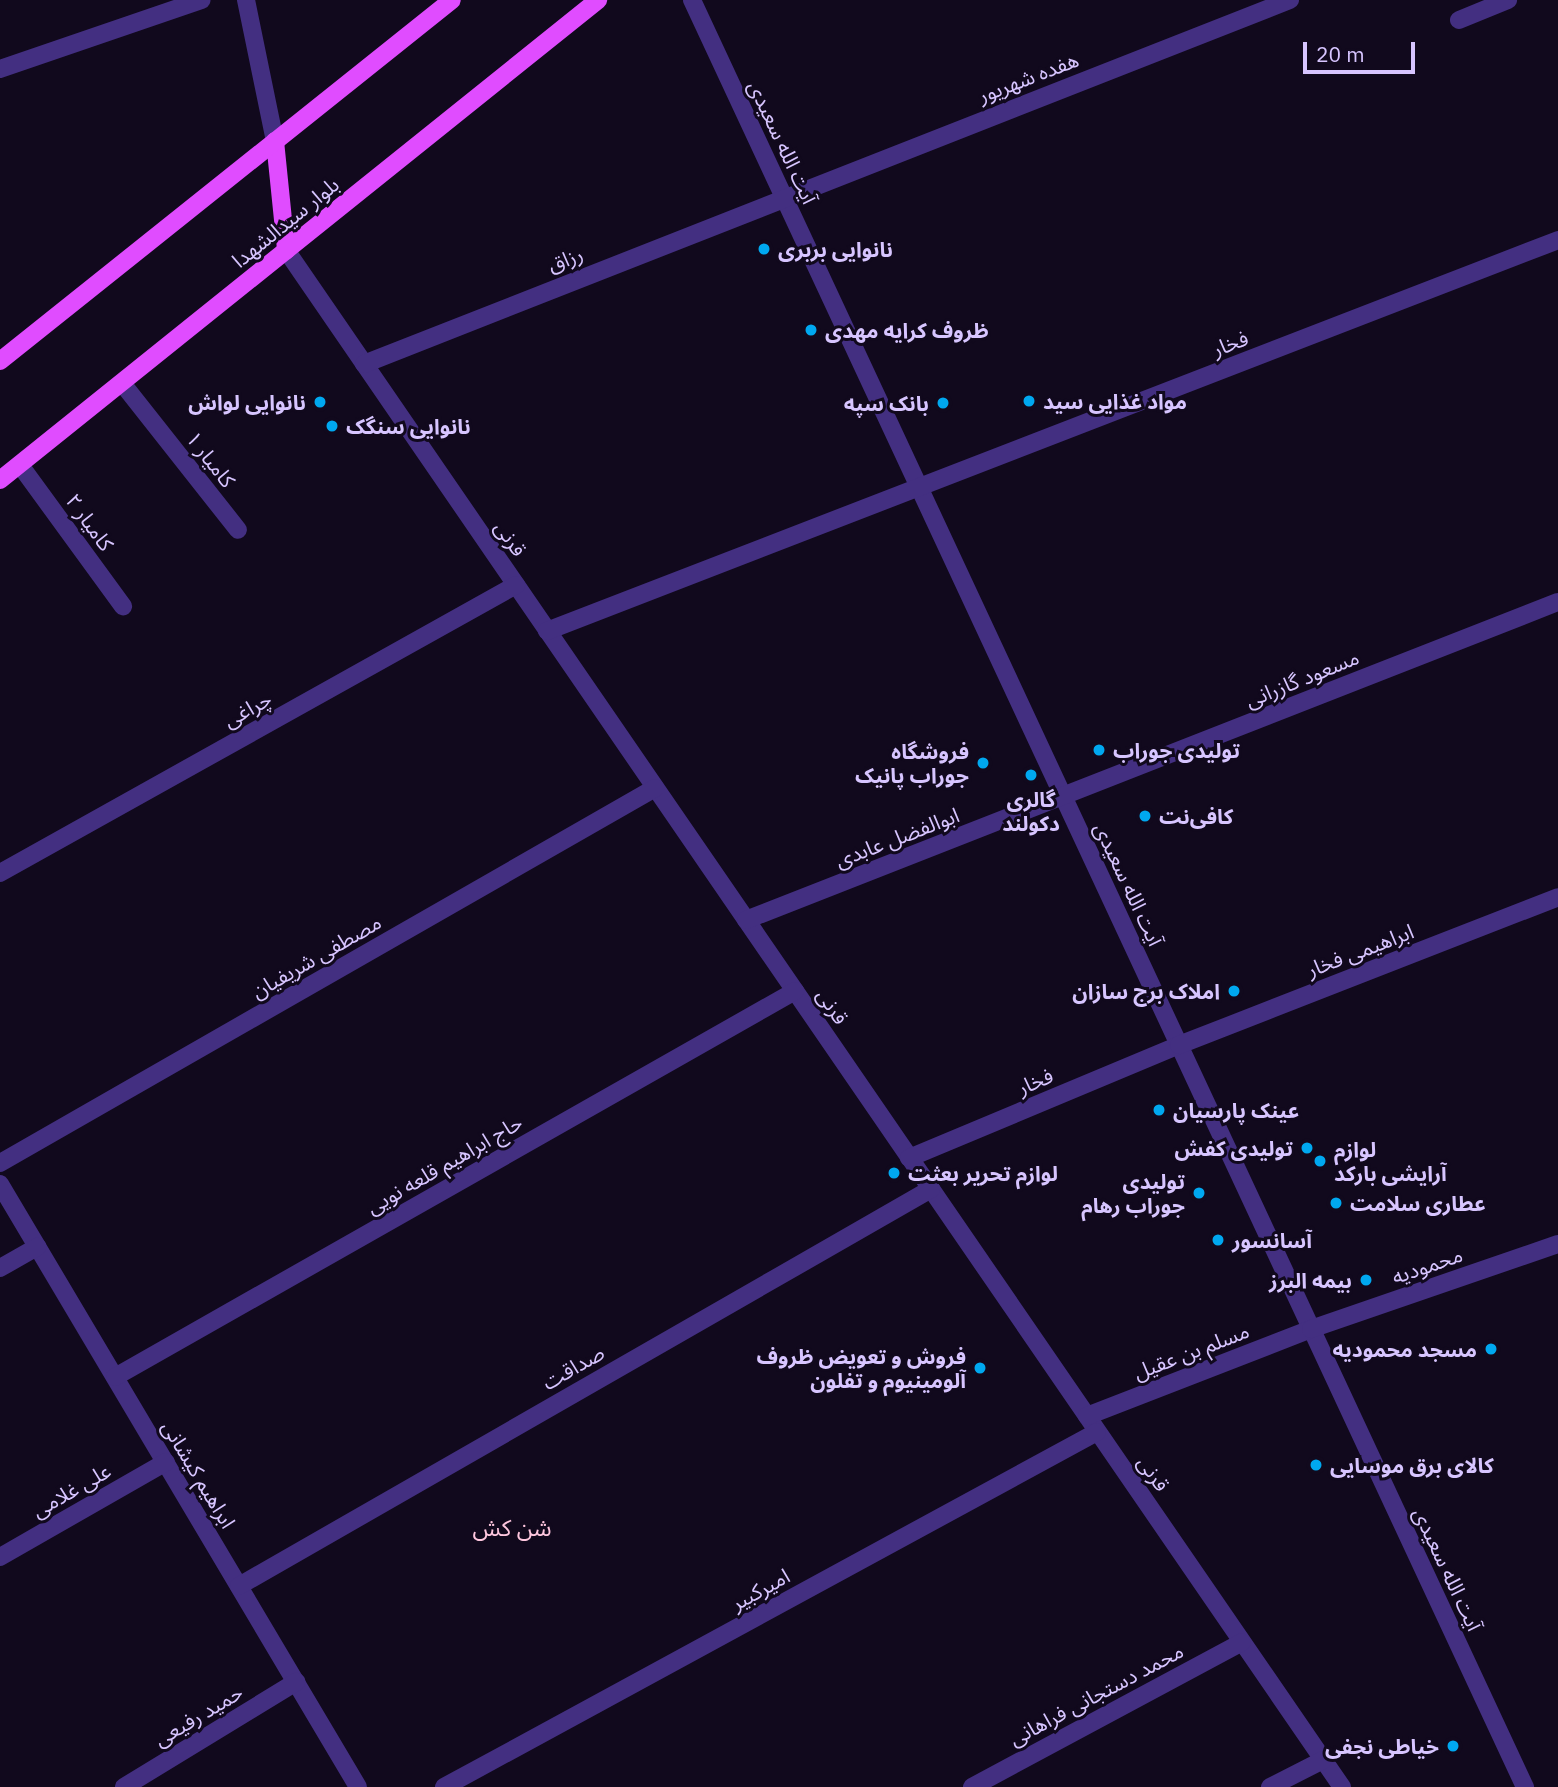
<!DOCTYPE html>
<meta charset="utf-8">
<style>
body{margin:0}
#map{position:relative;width:1558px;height:1787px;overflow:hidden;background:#11091d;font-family:"IBM Plex Sans","Noto Sans Arabic",sans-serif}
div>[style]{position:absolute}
.minor>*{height:18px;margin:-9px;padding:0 9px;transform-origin:9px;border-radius:9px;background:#432f81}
.major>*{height:18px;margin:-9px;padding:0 9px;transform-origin:9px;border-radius:9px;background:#e04cff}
.dots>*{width:19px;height:19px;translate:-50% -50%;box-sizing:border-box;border:4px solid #11091d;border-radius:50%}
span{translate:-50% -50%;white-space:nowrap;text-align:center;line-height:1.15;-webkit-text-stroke:6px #11091d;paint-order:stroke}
.street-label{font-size:21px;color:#d7c5ff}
.poi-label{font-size:21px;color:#d7c5ff;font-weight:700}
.left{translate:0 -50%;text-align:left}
.right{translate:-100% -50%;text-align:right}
.neighbourhood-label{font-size:23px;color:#ffc7df}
.scale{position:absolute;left:1303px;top:42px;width:112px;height:32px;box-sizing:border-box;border:4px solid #d7c5ff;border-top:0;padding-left:9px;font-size:21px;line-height:24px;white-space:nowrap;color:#d7c5ff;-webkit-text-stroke:5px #11091d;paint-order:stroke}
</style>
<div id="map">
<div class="minor">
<div style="left:246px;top:0;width:144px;rotate:78.4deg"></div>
<div style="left:692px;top:0;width:1972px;rotate:65.01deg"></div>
<div style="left:1459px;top:20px;width:53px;rotate:-22.2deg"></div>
<div style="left:0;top:69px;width:213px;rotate:-18.9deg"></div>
<div style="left:286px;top:250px;width:1865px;rotate:55.51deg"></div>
<div style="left:364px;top:364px;width:995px;rotate:-21.46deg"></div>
<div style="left:122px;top:383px;width:187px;rotate:51.7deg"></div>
<div style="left:20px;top:465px;width:175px;rotate:53.9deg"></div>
<div style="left:547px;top:631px;width:1084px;rotate:-21.14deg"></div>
<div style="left:0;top:873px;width:591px;rotate:-29.17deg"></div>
<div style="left:746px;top:920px;width:872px;rotate:-21.39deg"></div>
<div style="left:909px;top:1158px;width:293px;rotate:-22.7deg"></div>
<div style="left:1179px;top:1045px;width:407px;rotate:-21.3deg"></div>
<div style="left:0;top:1163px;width:755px;rotate:-29.79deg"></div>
<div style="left:0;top:1184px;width:701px;rotate:59.3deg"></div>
<div style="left:0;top:1268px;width:43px;rotate:-29.6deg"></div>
<div style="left:115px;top:1377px;width:782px;rotate:-29.58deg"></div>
<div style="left:1087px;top:1416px;width:240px;rotate:-21.2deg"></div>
<div style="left:1311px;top:1329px;width:261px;rotate:-19deg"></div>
<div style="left:0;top:1557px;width:191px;rotate:-29.8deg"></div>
<div style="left:239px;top:1586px;width:798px;rotate:-29.84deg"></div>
<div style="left:124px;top:1787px;width:202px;rotate:-31.4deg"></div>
<div style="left:444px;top:1787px;width:743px;rotate:-28.53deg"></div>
<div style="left:972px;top:1787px;width:306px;rotate:-28.2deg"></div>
<div style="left:1270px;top:1787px;width:59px;rotate:-27deg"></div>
</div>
<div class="major">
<div style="left:275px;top:141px;width:110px;rotate:84.2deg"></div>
<div style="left:0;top:361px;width:578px;rotate:-38.61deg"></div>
<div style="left:0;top:480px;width:767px;rotate:-38.75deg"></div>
</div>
<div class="dots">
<div style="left:764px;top:249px;background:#00a8f0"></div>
<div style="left:811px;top:330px;background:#00a8f0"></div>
<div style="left:1029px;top:401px;background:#00a8f0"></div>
<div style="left:320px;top:402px;background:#00a8f0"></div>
<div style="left:943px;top:403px;background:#00a8f0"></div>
<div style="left:332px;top:426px;background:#00a8f0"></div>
<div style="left:1099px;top:750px;background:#00a8f0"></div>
<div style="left:983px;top:763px;background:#00a8f0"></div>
<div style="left:1031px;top:775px;background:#00a8f0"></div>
<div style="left:1145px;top:816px;background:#00a8f0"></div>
<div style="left:1234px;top:991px;background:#00a8f0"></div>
<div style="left:1159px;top:1110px;background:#00a8f0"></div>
<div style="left:1307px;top:1148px;background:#00a8f0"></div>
<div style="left:1320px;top:1161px;background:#00a8f0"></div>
<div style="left:894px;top:1173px;background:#00a8f0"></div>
<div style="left:1199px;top:1193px;background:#00a8f0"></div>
<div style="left:1336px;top:1203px;background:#00a8f0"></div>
<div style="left:1218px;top:1240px;background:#00a8f0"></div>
<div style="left:1366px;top:1280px;background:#00a8f0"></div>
<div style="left:1491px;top:1349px;background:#00a8f0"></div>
<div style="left:980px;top:1368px;background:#00a8f0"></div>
<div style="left:1316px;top:1465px;background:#00a8f0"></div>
<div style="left:1453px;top:1746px;background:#00a8f0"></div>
</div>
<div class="street-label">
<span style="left:1028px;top:77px;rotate:-21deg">هفده شهریور</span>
<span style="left:783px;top:142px;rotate:65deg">آیت الله سعیدی</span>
<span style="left:285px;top:222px;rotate:-39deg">بلوار سیدالشهدا</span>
<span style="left:565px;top:259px;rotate:-22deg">رزاق</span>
<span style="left:1230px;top:343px;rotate:-21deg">فخار</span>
<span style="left:211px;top:459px;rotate:52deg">کامیار ۱</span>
<span style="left:90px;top:522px;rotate:54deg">کامیار ۲</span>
<span style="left:511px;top:538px;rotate:55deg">قرنی</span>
<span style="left:1302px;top:678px;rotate:-22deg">مسعود گازرانی</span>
<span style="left:247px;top:709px;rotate:-29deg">چراغی</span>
<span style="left:897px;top:837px;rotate:-21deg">ابوالفضل عابدی</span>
<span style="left:1129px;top:884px;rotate:65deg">آیت الله سعیدی</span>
<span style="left:1360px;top:950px;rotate:-21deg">ابراهیمی فخار</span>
<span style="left:316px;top:956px;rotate:-30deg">مصطفی شریفیان</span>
<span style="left:833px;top:1006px;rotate:56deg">قرنی</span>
<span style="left:1035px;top:1081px;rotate:-23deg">فخار</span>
<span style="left:444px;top:1164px;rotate:-30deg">حاج ابراهیم قلعه نویی</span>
<span style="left:1427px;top:1265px;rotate:-19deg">محمودیه</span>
<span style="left:1191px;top:1351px;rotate:-21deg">مسلم بن عقیل</span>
<span style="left:573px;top:1367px;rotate:-30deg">صداقت</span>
<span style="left:1154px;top:1473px;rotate:55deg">قرنی</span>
<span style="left:199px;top:1474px;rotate:59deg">ابراهیم کیشانی</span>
<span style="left:71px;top:1490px;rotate:-30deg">علی غلامی</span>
<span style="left:1448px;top:1569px;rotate:65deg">آیت الله سعیدی</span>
<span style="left:760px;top:1589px;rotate:-29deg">امیرکبیر</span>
<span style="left:1096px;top:1694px;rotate:-28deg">محمد دستجانی فراهانی</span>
<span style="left:198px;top:1715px;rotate:-31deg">حمید رفیعی</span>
</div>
<div class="poi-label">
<span class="left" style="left:778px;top:249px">نانوایی بربری</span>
<span class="left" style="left:825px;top:330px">ظروف کرایه مهدی</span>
<span class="left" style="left:1043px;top:401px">مواد غذایی سید</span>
<span class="right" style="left:306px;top:402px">نانوایی لواش</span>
<span class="right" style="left:929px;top:403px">بانک سپه</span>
<span class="left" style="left:346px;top:426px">نانوایی سنگک</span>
<span class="left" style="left:1113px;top:750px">تولیدی جوراب</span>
<span class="right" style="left:969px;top:763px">فروشگاه<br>جوراب پانیک</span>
<span style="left:1031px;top:811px">گالری<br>دکولند</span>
<span class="left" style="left:1159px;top:816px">کافی‌نت</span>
<span class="right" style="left:1220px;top:991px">املاک برج سازان</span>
<span class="left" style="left:1173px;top:1110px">عینک پارسیان</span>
<span class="right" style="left:1293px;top:1148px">تولیدی کفش</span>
<span class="left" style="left:1334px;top:1161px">لوازم<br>آرایشی بارکد</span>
<span class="left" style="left:908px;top:1173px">لوازم تحریر بعثت</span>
<span class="right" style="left:1185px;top:1193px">تولیدی<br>جوراب رهام</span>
<span class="left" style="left:1350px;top:1203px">عطاری سلامت</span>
<span class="left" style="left:1232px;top:1240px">آسانسور</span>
<span class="right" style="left:1352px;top:1280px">بیمه البرز</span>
<span class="right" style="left:1477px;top:1349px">مسجد محمودیه</span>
<span class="right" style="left:966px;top:1368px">فروش و تعویض ظروف<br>آلومینیوم و تفلون</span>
<span class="left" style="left:1330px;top:1465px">کالای برق موسایی</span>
<span class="right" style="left:1439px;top:1746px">خیاطی نجفی</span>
</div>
<div class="neighbourhood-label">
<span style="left:512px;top:1527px">شن کش</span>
</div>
<div class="scale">20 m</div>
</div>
